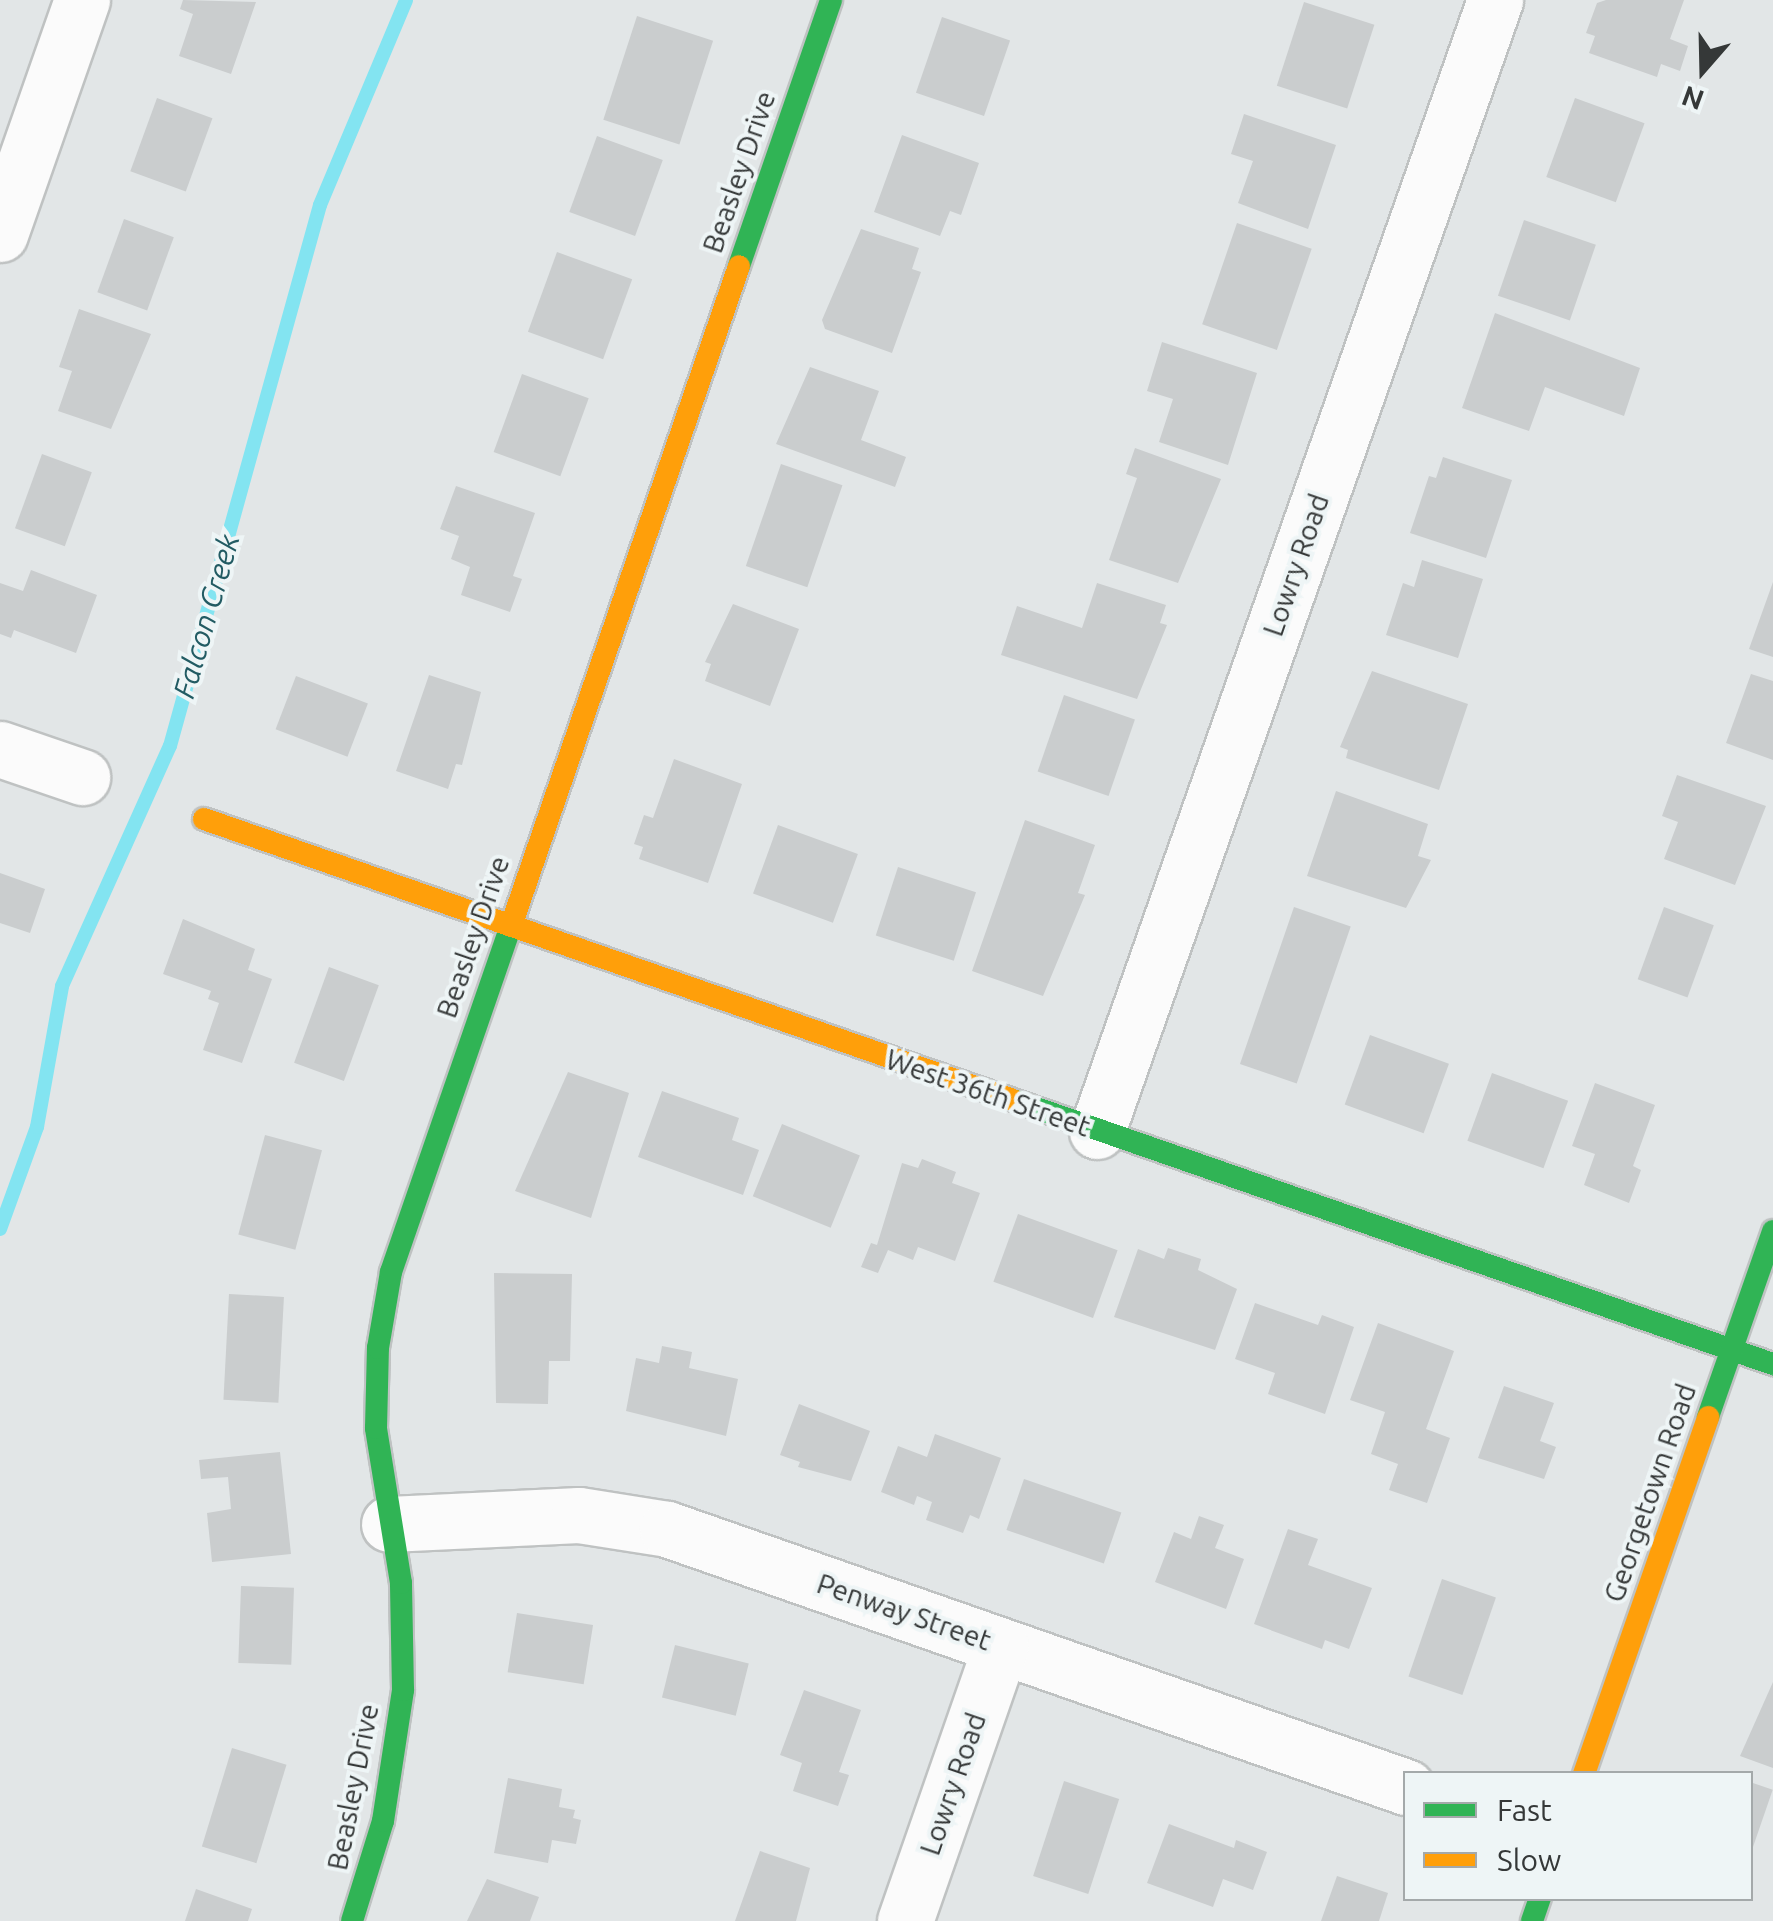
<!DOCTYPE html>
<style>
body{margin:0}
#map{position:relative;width:1773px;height:1921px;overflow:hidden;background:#e2e6e7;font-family:Ubuntu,sans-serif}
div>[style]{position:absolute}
.stream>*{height:14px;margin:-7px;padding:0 7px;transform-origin:7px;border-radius:7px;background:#83e4f1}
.building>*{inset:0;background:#cacdce;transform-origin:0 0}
.roads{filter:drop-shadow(2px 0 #bfc2c2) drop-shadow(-2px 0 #bfc2c2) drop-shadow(0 2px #bfc2c2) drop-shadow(0 -2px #bfc2c2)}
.street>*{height:55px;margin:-27.5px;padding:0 27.5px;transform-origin:27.5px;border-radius:27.5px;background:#fbfbfb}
.fast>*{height:22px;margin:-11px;padding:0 11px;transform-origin:11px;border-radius:11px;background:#30b455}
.slow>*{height:22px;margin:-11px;padding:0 11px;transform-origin:11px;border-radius:11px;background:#ff9f0a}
span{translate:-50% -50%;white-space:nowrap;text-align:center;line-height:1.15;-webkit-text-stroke:8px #eef5f6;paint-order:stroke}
.street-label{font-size:28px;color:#353838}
.water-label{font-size:30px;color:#225b63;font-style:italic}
.legend{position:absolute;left:1403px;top:1771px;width:350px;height:130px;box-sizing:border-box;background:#eef5f6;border:2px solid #a4a9aa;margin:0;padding:12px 18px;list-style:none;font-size:30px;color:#353838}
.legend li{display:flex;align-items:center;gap:20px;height:50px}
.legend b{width:50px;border:2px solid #a4a9aa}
.north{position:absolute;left:1653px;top:20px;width:100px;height:100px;-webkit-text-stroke:8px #eef5f6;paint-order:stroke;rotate:200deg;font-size:28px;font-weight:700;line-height:40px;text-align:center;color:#353838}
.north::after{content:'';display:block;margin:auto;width:35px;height:45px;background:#353838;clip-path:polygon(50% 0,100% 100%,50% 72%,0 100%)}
</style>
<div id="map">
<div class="stream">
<div style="left:0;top:1229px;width:109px;rotate:-70.1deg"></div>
<div style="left:37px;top:1127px;width:143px;rotate:-79.9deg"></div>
<div style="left:62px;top:986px;width:263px;rotate:-65.8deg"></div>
<div style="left:170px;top:746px;width:561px;rotate:-74.5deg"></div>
<div style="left:320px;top:205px;width:222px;rotate:-67.2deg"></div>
</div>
<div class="building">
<div style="clip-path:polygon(183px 0,256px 2px,231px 74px,179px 56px,193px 14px,180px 9px)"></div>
<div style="clip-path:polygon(1606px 0,1684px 0,1670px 39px,1688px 46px,1680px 71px,1661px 64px,1657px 77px,1589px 53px,1595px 36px,1586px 33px,1597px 3px)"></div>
<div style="left:1304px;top:2px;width:74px;height:88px;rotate:18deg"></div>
<div style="left:637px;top:16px;width:80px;height:109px;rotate:18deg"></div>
<div style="left:942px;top:17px;width:72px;height:80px;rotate:19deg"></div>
<div style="left:157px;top:98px;width:59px;height:78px;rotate:20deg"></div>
<div style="left:1575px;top:98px;width:74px;height:84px;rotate:20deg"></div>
<div style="clip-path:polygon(1244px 114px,1336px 145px,1308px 229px,1238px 203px,1253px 161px,1231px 154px)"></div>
<div style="clip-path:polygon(902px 135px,979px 163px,961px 215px,950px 211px,940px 236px,874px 212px)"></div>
<div style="left:597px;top:136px;width:70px;height:81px;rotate:20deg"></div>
<div style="left:124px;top:219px;width:53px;height:78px;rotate:20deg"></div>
<div style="left:1524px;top:220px;width:76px;height:80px;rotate:19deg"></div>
<div style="left:1237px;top:223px;width:79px;height:107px;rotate:19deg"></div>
<div style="clip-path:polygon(861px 229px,919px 248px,912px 269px,921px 272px,892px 353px,825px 329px,822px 320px)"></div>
<div style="left:557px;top:252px;width:80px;height:85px;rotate:20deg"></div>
<div style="clip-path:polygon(79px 309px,151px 334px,111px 429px,58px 411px,72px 371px,59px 367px)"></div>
<div style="clip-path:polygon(1495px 313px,1640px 368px,1624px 416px,1545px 387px,1529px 431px,1462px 408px)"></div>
<div style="clip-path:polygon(1162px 342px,1257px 373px,1228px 465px,1159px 442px,1173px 399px,1147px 391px)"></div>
<div style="clip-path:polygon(810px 367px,879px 391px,861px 440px,906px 457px,895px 487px,776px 444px)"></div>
<div style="left:522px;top:374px;width:71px;height:83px;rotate:20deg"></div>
<div style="clip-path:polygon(1135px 448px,1221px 479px,1178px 583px,1109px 560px,1137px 478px,1126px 474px)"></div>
<div style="left:42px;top:454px;width:53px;height:79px;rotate:20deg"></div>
<div style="clip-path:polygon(1443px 457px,1512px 480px,1486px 558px,1410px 533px,1429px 476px,1436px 478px)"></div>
<div style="left:781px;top:464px;width:65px;height:108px;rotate:19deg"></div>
<div style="clip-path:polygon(456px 486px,535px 513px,513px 576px,522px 579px,510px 612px,461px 595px,470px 567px,451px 559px,459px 536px,440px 529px)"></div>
<div style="clip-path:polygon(1422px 560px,1483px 579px,1458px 658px,1386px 635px,1403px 583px,1414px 587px)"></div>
<div style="clip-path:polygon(31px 570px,97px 595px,76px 653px,14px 630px,11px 638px,0 634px,0 583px,23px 591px)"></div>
<div style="clip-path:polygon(1773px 582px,1773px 657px,1749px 649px)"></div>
<div style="clip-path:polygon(1097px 583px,1166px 605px,1160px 623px,1167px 625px,1137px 699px,1001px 655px,1017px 606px,1082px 628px)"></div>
<div style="clip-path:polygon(733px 604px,799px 629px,770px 706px,705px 681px,711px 664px,705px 662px)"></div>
<div style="clip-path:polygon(1372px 671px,1468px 704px,1439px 790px,1346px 758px,1348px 750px,1340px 747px)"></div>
<div style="clip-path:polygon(1751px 674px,1773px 681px,1773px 760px,1726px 743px)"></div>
<div style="clip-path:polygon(429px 675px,481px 692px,462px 765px,456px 764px,448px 789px,396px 771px)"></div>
<div style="left:296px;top:676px;width:77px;height:57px;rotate:21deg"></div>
<div style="left:1064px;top:695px;width:75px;height:81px;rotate:19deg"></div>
<div style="clip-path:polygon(674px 759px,742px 784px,708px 883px,639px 859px,643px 847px,634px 844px,644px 815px,653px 818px)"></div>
<div style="clip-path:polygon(1677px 775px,1766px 806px,1735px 885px,1664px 859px,1678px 822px,1662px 816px)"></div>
<div style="clip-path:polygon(1336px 791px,1428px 824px,1418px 856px,1431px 860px,1406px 908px,1307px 876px)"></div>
<div style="clip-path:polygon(1025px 820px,1095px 845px,1078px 893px,1085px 895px,1043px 996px,972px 971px)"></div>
<div style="left:778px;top:825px;width:85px;height:73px;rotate:20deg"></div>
<div style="left:898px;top:867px;width:82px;height:72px;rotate:18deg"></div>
<div style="clip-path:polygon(0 873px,45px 889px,30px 933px,0 923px)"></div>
<div style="left:1294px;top:907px;width:60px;height:166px;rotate:19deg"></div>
<div style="left:1664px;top:907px;width:53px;height:77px;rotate:20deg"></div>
<div style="clip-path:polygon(183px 919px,255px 949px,248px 970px,272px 979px,242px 1063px,203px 1050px,219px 1003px,208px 999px,211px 991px,163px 974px)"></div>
<div style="left:329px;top:967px;width:53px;height:102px;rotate:20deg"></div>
<div style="left:1370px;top:1035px;width:84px;height:74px;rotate:20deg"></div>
<div style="clip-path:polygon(568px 1072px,629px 1093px,591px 1218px,515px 1191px)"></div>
<div style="left:1492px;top:1073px;width:81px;height:72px;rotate:20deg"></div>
<div style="clip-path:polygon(1595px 1083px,1655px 1105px,1633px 1166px,1641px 1170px,1629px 1203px,1584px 1185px,1595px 1154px,1572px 1146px)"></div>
<div style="clip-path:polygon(662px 1091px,739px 1118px,732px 1140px,759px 1150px,743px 1195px,638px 1157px)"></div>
<div style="left:782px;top:1124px;width:84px;height:78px;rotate:22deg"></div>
<div style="left:265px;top:1135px;width:59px;height:103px;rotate:15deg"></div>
<div style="clip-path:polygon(922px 1159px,956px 1172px,952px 1183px,980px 1193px,955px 1261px,918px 1247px,913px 1260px,888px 1250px,878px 1273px,861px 1267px,871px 1243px,877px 1245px,902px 1163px,918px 1168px)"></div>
<div style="left:1018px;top:1214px;width:106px;height:72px;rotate:20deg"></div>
<div style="clip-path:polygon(1168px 1248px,1201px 1259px,1198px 1270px,1237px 1289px,1215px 1350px,1114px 1317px,1138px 1249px,1164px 1259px)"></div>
<div style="clip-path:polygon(494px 1273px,572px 1274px,570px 1361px,549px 1361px,548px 1404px,496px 1403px)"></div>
<div style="left:229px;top:1294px;width:55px;height:106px;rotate:3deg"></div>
<div style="clip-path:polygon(1255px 1303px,1318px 1325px,1322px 1315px,1354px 1327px,1325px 1414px,1268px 1394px,1275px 1373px,1235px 1359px)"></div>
<div style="clip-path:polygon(1378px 1323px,1454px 1351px,1426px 1429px,1450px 1438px,1427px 1503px,1389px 1490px,1398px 1464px,1371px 1454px,1385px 1412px,1350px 1400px)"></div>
<div style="clip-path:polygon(662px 1346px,692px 1352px,689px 1368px,738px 1379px,726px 1436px,626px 1411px,636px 1358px,659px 1363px)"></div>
<div style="clip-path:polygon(1504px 1386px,1554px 1403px,1540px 1441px,1556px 1447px,1544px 1479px,1478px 1458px)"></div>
<div style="clip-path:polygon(799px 1404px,870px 1431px,851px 1481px,798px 1467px,800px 1462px,780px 1455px)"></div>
<div style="clip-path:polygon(935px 1434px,1001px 1458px,979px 1519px,970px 1515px,963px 1533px,926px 1520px,932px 1502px,917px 1496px,914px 1505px,881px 1492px,898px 1446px,927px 1457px)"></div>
<div style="clip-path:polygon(280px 1452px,291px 1554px,212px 1562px,207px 1513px,231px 1509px,228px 1477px,201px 1479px,199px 1460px)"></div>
<div style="left:1024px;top:1479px;width:103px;height:54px;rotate:19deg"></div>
<div style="clip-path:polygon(1199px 1516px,1224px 1525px,1215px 1548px,1244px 1559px,1226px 1609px,1155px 1582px,1174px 1532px,1191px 1539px)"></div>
<div style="clip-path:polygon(1288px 1529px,1318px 1539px,1308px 1565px,1372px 1588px,1349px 1649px,1325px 1640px,1322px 1649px,1254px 1624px)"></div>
<div style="left:1442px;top:1579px;width:57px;height:103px;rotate:19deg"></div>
<div style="left:241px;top:1586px;width:53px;height:77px;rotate:2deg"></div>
<div style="left:517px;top:1613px;width:77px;height:60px;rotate:9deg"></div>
<div style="left:675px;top:1645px;width:76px;height:54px;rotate:14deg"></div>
<div style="clip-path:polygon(1773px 1682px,1773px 1768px,1740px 1756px)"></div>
<div style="clip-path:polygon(804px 1690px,861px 1710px,839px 1772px,849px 1775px,838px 1806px,793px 1791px,802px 1763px,780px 1755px)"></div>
<div style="left:232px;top:1748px;width:57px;height:103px;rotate:17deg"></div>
<div style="clip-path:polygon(508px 1778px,562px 1789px,559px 1807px,575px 1810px,573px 1818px,581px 1820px,576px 1844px,552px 1840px,548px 1863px,494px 1853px)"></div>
<div style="left:1064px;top:1781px;width:58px;height:100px;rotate:18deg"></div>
<div style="left:1750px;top:1782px;width:24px;height:111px;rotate:19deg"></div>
<div style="clip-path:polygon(1169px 1824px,1234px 1848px,1236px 1840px,1267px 1852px,1253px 1890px,1223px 1879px,1213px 1907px,1147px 1883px)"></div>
<div style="clip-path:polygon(760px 1851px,810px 1868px,796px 1921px,735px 1921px)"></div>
<div style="clip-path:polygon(1337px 1876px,1388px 1893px,1379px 1921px,1321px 1921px)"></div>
<div style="clip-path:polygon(487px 1879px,539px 1897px,530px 1921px,467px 1921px)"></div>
<div style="clip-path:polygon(196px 1889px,252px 1909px,248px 1921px,185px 1921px)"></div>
</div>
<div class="roads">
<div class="street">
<div style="left:0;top:234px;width:248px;rotate:-70.7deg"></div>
<div style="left:0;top:749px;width:87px;rotate:18.9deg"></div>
<div style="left:1097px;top:1131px;width:1199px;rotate:-70.61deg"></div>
<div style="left:389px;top:1524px;width:190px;rotate:-2.7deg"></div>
<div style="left:579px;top:1515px;width:89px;rotate:9deg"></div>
<div style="left:667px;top:1529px;width:783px;rotate:19.25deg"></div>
<div style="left:905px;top:1921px;width:291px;rotate:-70.8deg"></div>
</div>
<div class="fast">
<div style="left:739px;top:266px;width:281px;rotate:-70.9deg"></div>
<div style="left:1013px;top:1100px;width:805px;rotate:19.16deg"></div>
<div style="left:1708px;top:1417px;width:197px;rotate:-70.7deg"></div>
<div style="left:352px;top:1921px;width:105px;rotate:-72.8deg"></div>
<div style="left:383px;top:1821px;width:133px;rotate:-81.3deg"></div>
<div style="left:403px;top:1690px;width:107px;rotate:-91.1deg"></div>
<div style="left:401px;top:1583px;width:157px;rotate:-99.2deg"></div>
<div style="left:376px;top:1428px;width:80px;rotate:-88.6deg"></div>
<div style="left:378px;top:1348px;width:77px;rotate:-80.3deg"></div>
<div style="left:391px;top:1272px;width:366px;rotate:-70.9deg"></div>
<div style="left:1532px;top:1921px;width:24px;rotate:-71deg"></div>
</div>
<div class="slow">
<div style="left:204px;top:819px;width:856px;rotate:19.15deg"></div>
<div style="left:511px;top:926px;width:698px;rotate:-70.94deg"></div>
<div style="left:1584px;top:1774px;width:378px;rotate:-70.8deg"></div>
</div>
</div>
<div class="street-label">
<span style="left:739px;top:172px;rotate:-71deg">Beasley Drive</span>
<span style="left:1296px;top:565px;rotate:-71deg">Lowry Road</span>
<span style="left:473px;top:937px;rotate:-71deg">Beasley Drive</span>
<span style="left:988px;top:1093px;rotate:19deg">West 36th Street</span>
<span style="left:1650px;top:1493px;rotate:-71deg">Georgetown Road</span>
<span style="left:904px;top:1612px;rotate:19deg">Penway Street</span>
<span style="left:953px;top:1784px;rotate:-71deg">Lowry Road</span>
<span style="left:353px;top:1787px;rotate:-79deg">Beasley Drive</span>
</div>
<div class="water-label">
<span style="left:206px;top:616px;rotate:-74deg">Falcon Creek</span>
</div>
<ul class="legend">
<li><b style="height:12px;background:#30b455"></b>Fast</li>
<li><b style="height:12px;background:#ff9f0a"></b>Slow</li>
</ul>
<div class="north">N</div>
</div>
